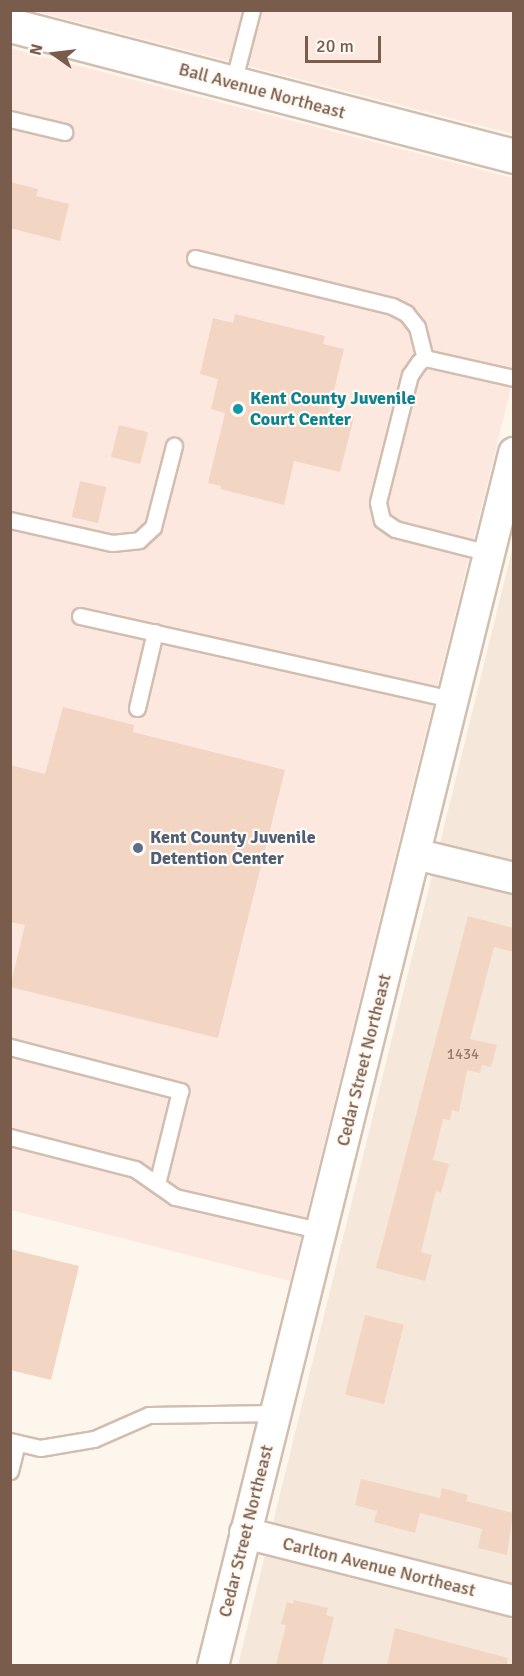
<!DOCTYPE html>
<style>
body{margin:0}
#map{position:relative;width:524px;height:1676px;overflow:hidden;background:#fdf6ec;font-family:Signika,sans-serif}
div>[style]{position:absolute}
.residential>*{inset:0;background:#f5e8da}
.commercial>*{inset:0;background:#fde8e0}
.building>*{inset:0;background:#f3d5c3;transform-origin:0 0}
.roads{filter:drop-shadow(2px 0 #d1beb0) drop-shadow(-2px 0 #d1beb0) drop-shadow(0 2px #d1beb0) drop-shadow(0 -2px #d1beb0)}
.service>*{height:15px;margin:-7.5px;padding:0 7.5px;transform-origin:7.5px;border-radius:7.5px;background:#fff}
.minor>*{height:30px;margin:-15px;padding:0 15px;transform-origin:15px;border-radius:15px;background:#fff}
.tertiary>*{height:33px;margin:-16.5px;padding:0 16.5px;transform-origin:16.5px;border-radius:16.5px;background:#fff}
.dots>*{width:16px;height:16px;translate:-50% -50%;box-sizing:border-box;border:3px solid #fffaf3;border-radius:50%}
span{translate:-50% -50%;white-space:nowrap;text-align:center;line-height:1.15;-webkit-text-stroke:4.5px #fffaf3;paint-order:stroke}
.number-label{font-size:15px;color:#987a6a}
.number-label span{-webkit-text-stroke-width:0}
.street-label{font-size:18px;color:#7a5c4d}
.culture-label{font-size:18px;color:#0d838f;font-weight:700}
.left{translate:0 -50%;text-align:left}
.service-label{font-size:18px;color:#4e5e75;font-weight:700}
.frame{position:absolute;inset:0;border:12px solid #7a5c4d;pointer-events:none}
.north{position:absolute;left:24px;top:24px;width:60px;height:60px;-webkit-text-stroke:4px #fffaf3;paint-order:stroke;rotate:284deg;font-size:16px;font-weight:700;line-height:24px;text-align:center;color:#7a5c4d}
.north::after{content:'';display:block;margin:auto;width:21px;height:27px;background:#7a5c4d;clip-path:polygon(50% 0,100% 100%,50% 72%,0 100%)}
.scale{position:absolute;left:305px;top:36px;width:76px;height:27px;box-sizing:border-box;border:3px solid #7a5c4d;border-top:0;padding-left:8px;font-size:18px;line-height:21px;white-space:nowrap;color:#7a5c4d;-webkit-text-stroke:4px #fffaf3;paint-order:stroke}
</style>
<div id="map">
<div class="residential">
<div style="clip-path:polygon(513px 546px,513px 1665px,238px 1665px)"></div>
</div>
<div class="commercial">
<div style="clip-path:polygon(34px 11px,513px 11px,513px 134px)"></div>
<div style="clip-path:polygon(10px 48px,513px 178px,513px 380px,290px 1281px,11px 1210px)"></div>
</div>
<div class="building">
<div style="clip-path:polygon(10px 182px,38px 189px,36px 196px,69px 204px,60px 241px,10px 228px)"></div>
<div style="clip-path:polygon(235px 314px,325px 336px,323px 344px,344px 349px,329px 411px,354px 417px,340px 472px,294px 461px,284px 505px,220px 489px,221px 486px,208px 483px,225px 413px,211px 409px,218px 379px,200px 374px,213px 318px,233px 323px)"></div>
<div style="left:119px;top:425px;width:30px;height:33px;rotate:14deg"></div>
<div style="left:80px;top:481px;width:27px;height:37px;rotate:13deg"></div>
<div style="clip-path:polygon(63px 707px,134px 725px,133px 732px,285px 770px,218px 1038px,10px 987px,25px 925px,10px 922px,10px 765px,45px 774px)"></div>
<div style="clip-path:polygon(468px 916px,513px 928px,513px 952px,494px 947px,470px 1039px,497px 1045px,491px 1067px,482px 1065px,480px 1073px,467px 1070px,459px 1112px,452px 1110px,450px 1120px,443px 1119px,433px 1160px,449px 1164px,441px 1193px,436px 1191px,421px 1252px,432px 1255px,425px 1281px,376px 1268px)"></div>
<div style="clip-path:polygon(10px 1249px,79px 1266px,51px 1380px,10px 1370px)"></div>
<div style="left:365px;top:1315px;width:40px;height:82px;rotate:14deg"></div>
<div style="clip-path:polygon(361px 1479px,440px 1498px,442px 1488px,468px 1495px,466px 1501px,513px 1513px,507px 1555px,478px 1548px,482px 1529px,420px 1513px,415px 1533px,374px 1522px,377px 1511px,355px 1505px)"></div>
<div style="clip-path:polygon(294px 1600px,328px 1608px,326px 1615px,334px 1617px,322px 1665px,276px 1665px,286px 1625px,281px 1624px,287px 1602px,293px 1604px)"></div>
<div style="clip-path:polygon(395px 1628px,508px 1658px,507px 1665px,387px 1665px)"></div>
</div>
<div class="roads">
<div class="service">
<div style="left:233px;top:83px;width:75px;rotate:-75.4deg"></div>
<div style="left:10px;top:119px;width:56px;rotate:13.5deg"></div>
<div style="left:195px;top:258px;width:203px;rotate:13.7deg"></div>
<div style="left:392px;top:306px;width:16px;rotate:27deg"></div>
<div style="left:406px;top:313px;width:18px;rotate:52deg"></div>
<div style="left:417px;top:327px;width:32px;rotate:76deg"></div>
<div style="left:10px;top:520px;width:105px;rotate:12.7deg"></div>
<div style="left:112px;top:543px;width:27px;rotate:-6deg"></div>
<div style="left:139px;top:540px;width:19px;rotate:-43deg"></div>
<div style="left:153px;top:527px;width:84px;rotate:-75.5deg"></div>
<div style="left:489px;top:553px;width:97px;rotate:-165.7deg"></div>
<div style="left:395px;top:529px;width:16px;rotate:-145deg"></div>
<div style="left:382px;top:520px;width:18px;rotate:-103deg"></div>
<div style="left:378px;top:502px;width:131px;rotate:-75.9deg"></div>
<div style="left:410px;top:375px;width:16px;rotate:-55deg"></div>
<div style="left:419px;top:362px;width:7px;rotate:-34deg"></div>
<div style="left:425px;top:358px;width:91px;rotate:12.7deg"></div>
<div style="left:80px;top:616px;width:381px;rotate:12.6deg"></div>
<div style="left:137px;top:708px;width:78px;rotate:-76.7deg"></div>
<div style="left:10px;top:1047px;width:176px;rotate:14.5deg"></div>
<div style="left:180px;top:1091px;width:96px;rotate:103.9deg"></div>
<div style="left:10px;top:1137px;width:129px;rotate:14.4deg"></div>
<div style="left:135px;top:1169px;width:49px;rotate:35deg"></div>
<div style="left:175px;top:1197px;width:151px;rotate:13deg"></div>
<div style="left:10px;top:1441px;width:31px;rotate:13deg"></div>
<div style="left:40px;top:1448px;width:55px;rotate:-9.5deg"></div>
<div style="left:94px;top:1439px;width:60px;rotate:-23.6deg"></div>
<div style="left:149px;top:1415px;width:126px;rotate:-0.9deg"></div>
<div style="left:10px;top:1471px;width:29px;rotate:-76deg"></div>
</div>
<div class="minor">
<div style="left:415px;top:854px;width:102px;rotate:13.6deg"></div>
<div style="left:245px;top:1533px;width:277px;rotate:14.2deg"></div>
<div style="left:213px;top:1666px;width:1250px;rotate:-76.06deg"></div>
</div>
<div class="tertiary">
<div style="left:10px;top:25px;width:521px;rotate:14.57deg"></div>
</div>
</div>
<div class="dots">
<div style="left:238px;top:409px;background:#0f9aa8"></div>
<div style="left:138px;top:848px;background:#5c6f8a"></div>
</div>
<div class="number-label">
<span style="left:463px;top:1055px">1434</span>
</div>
<div class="street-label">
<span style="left:262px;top:91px;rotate:15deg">Ball Avenue Northeast</span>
<span style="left:364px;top:1060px;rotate:-76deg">Cedar Street Northeast</span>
<span style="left:246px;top:1531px;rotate:-76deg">Cedar Street Northeast</span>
<span style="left:379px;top:1567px;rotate:14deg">Carlton Avenue Northeast</span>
</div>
<div class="culture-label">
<span class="left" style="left:250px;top:409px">Kent County Juvenile<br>Court Center</span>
</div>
<div class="service-label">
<span class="left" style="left:150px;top:848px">Kent County Juvenile<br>Detention Center</span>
</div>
<div class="frame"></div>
<div class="north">N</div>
<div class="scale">20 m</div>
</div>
